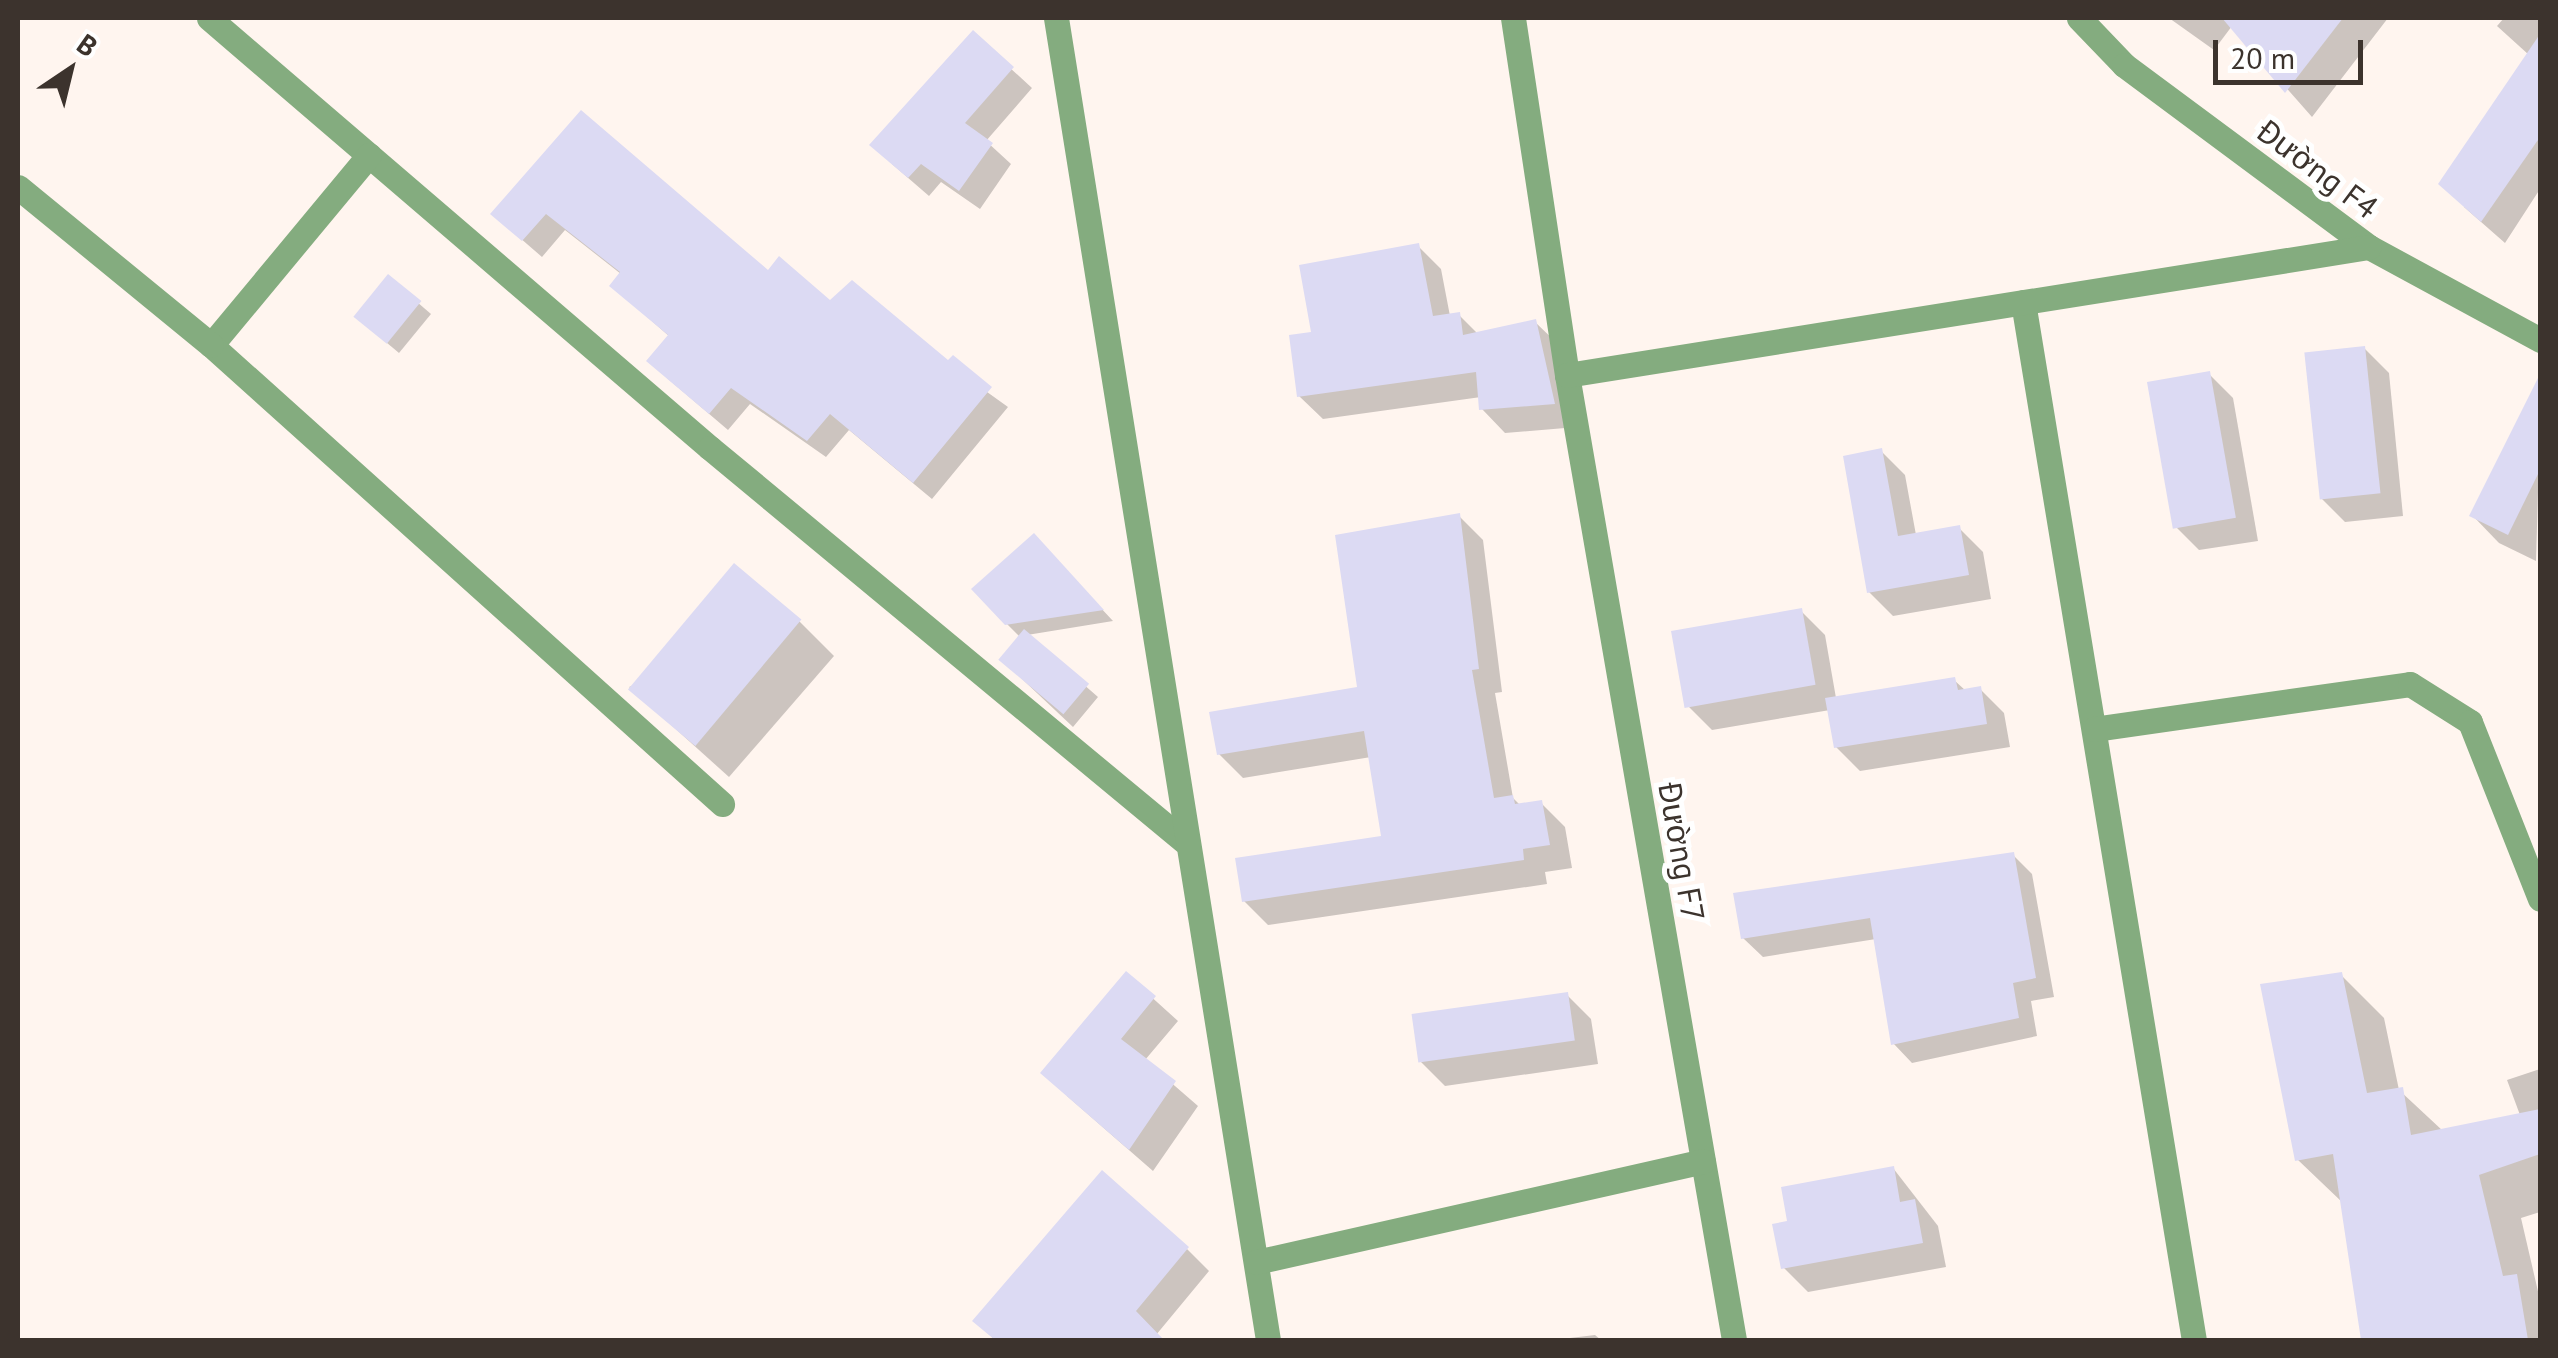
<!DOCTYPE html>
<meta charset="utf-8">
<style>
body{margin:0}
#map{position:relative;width:2558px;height:1358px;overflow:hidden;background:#fff5ef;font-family:"PT Sans",sans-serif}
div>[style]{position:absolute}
.shadow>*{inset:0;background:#0003}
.building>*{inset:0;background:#dcdaf3;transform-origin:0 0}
.minor>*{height:25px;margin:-12.5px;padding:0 12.5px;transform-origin:12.5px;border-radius:12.5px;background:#84ac7f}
span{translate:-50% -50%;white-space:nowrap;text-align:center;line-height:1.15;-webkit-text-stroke:10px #fff;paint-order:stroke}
.street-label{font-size:32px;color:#3c332d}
.frame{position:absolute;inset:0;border:20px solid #3c332d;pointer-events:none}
.north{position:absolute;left:20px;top:20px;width:100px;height:100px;-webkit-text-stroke:8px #fff;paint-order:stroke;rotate:35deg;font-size:28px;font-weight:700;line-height:40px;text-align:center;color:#3c332d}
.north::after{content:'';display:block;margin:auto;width:35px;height:45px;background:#3c332d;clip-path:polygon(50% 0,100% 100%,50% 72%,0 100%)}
.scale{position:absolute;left:2213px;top:40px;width:150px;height:45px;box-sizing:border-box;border:5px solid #3c332d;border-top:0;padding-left:12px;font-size:30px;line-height:35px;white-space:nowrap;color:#3c332d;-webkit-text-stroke:8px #fff;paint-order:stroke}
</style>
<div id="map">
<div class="shadow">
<div style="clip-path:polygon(2169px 18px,2388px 18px,2312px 117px,2232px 26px,2214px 50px)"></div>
<div style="clip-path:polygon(2504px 18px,2540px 18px,2540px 189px,2505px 243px,2464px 207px,2529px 55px,2497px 26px)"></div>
<div style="clip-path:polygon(973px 34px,1032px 88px,986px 141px,1011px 164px,980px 209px,941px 182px,929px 196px,892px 164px)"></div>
<div style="clip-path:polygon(581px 114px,768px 273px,948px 364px,1008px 407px,932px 499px,849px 430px,826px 457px,750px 404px,728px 430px,667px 378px,670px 337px,612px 286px,621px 274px,565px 230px,542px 257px,512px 231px)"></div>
<div style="clip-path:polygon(1418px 246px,1441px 269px,1450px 316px,1459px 315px,1478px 334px,1535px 322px,1559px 345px,1577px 427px,1505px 433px,1482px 409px,1481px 397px,1323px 419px,1299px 396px,1314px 334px)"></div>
<div style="clip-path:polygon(388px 277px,431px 314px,399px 353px,368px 327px)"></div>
<div style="clip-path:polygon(2365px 349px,2389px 373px,2403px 516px,2345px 522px,2321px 498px)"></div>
<div style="clip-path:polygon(2209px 374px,2233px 398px,2258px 541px,2199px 550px,2175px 526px)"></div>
<div style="clip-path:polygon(2523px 415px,2540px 424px,2536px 561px,2499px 543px,2472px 515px)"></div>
<div style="clip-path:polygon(1881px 451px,1905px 475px,1916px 535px,1959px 528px,1983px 552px,1991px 599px,1893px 616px,1869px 592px)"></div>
<div style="clip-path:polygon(1459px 516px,1483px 540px,1502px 692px,1495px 693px,1513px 798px,1521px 806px,1541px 803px,1565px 827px,1572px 868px,1545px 872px,1547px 884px,1268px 925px,1244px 901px,1384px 838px,1371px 757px,1243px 778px,1219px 754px,1360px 689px)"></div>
<div style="clip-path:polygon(1045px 548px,1113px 621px,1027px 635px,1098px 697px,1073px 727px,1001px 659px,1020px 637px,1007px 624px)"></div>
<div style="clip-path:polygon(1801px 611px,1825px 635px,1836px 698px,1954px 680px,1966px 691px,1980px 689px,2004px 713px,2010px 747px,1860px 771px,1836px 747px,1830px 710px,1712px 730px,1688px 706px)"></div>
<div style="clip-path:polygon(799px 621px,834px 656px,729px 777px,629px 687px)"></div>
<div style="clip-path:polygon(2013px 855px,2032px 874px,2054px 997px,2031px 1001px,2037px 1036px,1912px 1063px,1893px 1043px,1876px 939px,1763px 957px,1743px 938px)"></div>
<div style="clip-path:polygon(1126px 974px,1178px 1021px,1145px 1060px,1198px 1106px,1153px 1171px,1067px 1096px)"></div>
<div style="clip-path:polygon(2341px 975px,2384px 1018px,2399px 1090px,2443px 1131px,2520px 1115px,2507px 1080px,2540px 1069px,2540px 1212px,2521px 1218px,2540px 1300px,2540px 1340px,2364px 1340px,2343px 1203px,2298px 1160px)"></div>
<div style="clip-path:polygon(1567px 995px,1591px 1019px,1598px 1064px,1445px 1086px,1421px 1062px)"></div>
<div style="clip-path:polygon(1893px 1168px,1938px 1226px,1946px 1267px,1808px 1292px,1784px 1268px,1790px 1223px)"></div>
<div style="clip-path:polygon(1187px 1249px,1209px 1271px,1156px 1335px,1161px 1340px,995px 1340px,975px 1321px)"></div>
<div style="clip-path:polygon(1595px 1335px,1601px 1340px,1553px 1340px)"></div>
</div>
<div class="building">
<div style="clip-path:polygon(2222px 18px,2343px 18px,2285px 93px)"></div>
<div style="clip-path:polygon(973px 30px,1014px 67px,965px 123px,993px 143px,959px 191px,921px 164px,908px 178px,869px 145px)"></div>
<div style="clip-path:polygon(2540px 34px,2540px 137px,2481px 222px,2438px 184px)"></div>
<div style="clip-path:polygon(581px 110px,768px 270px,779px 256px,830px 300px,852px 280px,948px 360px,953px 355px,992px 387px,913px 483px,830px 414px,807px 441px,731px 388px,709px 414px,646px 361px,668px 335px,609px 286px,620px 272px,546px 214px,522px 241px,490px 214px)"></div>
<div style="clip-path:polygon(1419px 243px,1433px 316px,1460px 312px,1463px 335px,1536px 319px,1555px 404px,1479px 410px,1476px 372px,1297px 397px,1289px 335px,1311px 332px,1299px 265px)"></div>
<div style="left:388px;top:274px;width:43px;height:55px;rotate:39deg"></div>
<div style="left:2365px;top:346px;width:148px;height:61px;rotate:84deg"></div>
<div style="left:2210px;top:371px;width:149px;height:64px;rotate:80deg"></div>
<div style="clip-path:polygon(2540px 374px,2540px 470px,2508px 535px,2469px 516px)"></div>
<div style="clip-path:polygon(1882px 448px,1898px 536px,1960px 525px,1969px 575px,1867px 593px,1843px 456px)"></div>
<div style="clip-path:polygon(1460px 513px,1479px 669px,1472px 670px,1494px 798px,1513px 795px,1515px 804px,1542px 800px,1550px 845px,1523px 849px,1524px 860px,1242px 902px,1235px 858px,1381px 836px,1364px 731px,1217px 755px,1209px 712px,1357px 687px,1335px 535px)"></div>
<div style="clip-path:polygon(1034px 533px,1104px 610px,1005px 625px,971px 589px)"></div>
<div style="left:734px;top:563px;width:88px;height:165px;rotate:40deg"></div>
<div style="left:1802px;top:608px;width:78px;height:133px;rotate:80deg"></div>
<div style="left:1024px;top:629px;width:85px;height:40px;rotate:40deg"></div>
<div style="clip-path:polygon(1955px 677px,1958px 690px,1981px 686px,1987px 724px,1834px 748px,1825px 698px)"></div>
<div style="clip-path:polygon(2014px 852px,2036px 978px,2013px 983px,2019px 1018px,1891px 1045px,1870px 918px,1741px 939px,1733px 893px)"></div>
<div style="clip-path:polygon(1126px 971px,1156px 996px,1121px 1039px,1176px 1081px,1129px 1150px,1040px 1073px)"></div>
<div style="clip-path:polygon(2342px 972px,2367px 1093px,2403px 1087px,2411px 1135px,2540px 1109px,2540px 1154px,2479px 1175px,2503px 1276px,2517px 1274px,2528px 1340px,2361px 1340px,2333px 1154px,2295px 1161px,2260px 984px)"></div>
<div style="left:1568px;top:992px;width:49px;height:158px;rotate:82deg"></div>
<div style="clip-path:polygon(1894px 1166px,1900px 1202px,1915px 1199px,1923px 1243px,1781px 1269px,1772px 1224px,1787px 1221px,1781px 1187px)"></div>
<div style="clip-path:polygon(1102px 1170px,1189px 1247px,1136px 1311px,1164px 1340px,995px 1340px,972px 1321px)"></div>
</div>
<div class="minor">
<div style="left:209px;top:18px;width:660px;rotate:40.64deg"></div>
<div style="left:710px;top:448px;width:616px;rotate:39.66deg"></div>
<div style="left:1056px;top:18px;width:1339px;rotate:80.89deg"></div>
<div style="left:1513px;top:18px;width:361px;rotate:81.4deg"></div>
<div style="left:1567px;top:375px;width:979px;rotate:80.18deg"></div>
<div style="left:2079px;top:18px;width:65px;rotate:46.2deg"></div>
<div style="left:2124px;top:65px;width:305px;rotate:36.6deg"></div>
<div style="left:2369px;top:247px;width:195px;rotate:28.5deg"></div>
<div style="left:369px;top:155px;width:247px;rotate:129.7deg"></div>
<div style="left:211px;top:345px;width:687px;rotate:41.93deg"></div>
<div style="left:18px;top:187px;width:249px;rotate:39.3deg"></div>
<div style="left:2023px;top:302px;width:1052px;rotate:80.65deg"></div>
<div style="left:1567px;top:375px;width:812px;rotate:-9.07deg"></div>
<div style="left:2094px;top:729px;width:319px;rotate:-8.1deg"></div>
<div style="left:2410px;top:684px;width:71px;rotate:32.3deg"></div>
<div style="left:2470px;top:722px;width:190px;rotate:68.4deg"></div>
<div style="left:1256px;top:1262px;width:458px;rotate:-12.7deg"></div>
</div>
<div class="street-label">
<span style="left:2318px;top:169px;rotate:37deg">Đường F4</span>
<span style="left:1682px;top:852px;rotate:80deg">Đường F7</span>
</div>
<div class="frame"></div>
<div class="north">B</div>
<div class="scale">20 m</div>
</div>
